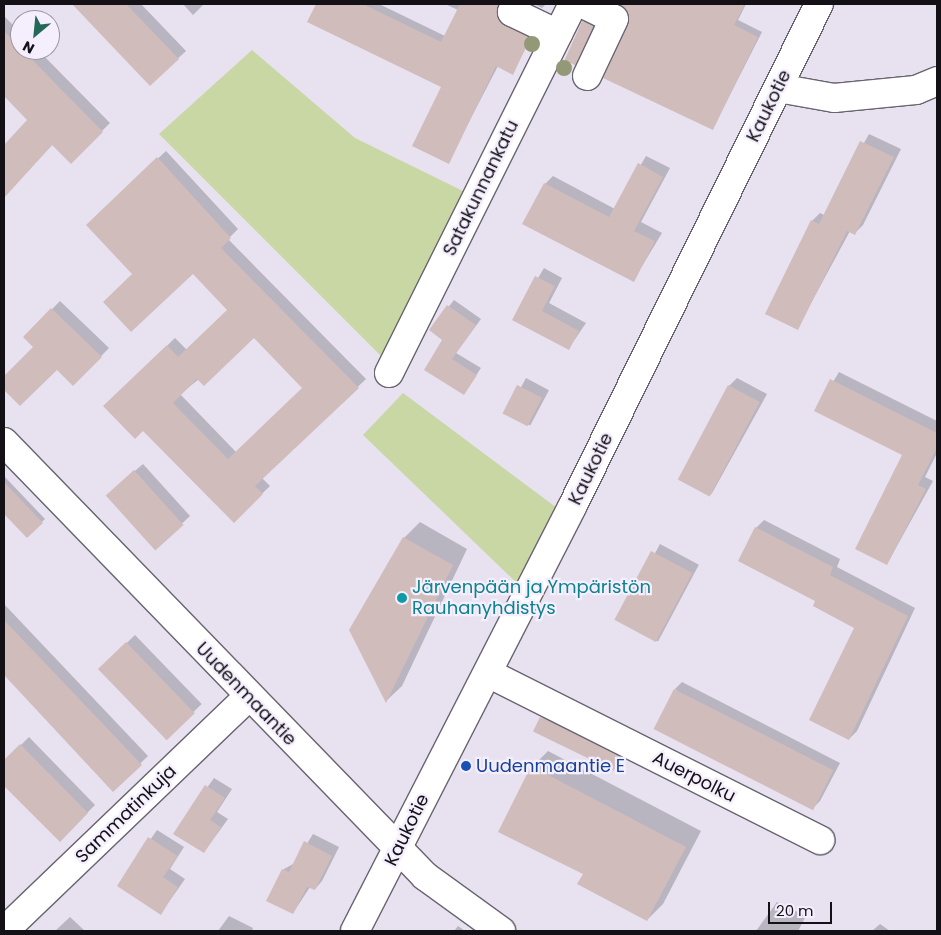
<!DOCTYPE html>
<meta charset="utf-8">
<style>
body{margin:0}
#map{position:relative;width:941px;height:935px;overflow:hidden;background:#e7e1f0;font-family:Poppins,sans-serif}
div>[style]{position:absolute}
.green>*{inset:0;background:#c9d7a4}
.shadow>*{inset:0;background:#0003;transform-origin:0 0}
.building>*{inset:0;background:#d0bdbb;transform-origin:0 0}
.roads{filter:drop-shadow(1px 0 #6a6471) drop-shadow(-1px 0 #6a6471) drop-shadow(0 1px #6a6471) drop-shadow(0 -1px #6a6471)}
.minor>*{height:28px;margin:-14px;padding:0 14px;transform-origin:14px;border-radius:14px;background:#fff}
.trees>*{width:16px;height:16px;margin:-8px;border-radius:50%;background:#939976}
.dots>*{width:14px;height:14px;translate:-50% -50%;box-sizing:border-box;border:2px solid #f5eefd;border-radius:50%}
span{translate:-50% -50%;white-space:nowrap;text-align:center;line-height:1.15;-webkit-text-stroke:4.5px #f5eefd;paint-order:stroke}
.street-label{font-size:18px;color:#131116}
.culture-label{font-size:18px;color:#0d838f}
.left{translate:0 -50%;text-align:left}
.transit-label{font-size:18px;color:#164399}
.frame{position:absolute;inset:0;border:5px solid #131116;pointer-events:none}
.north{position:absolute;left:10px;top:10px;width:50px;height:50px;box-sizing:border-box;background:#f5eefd;border:1px solid #9b96a1;border-radius:50%;rotate:208deg;font-size:14px;font-weight:700;line-height:20px;text-align:center;color:#131116}
.north::after{content:'';display:block;margin:auto;width:18px;height:22px;background:#246859;clip-path:polygon(50% 0,100% 100%,50% 72%,0 100%)}
.scale{position:absolute;left:768px;top:902px;width:64px;height:22px;box-sizing:border-box;border:2px solid #131116;border-top:0;padding-left:6px;font-size:15px;line-height:18px;white-space:nowrap;color:#131116;-webkit-text-stroke:4px #f5eefd;paint-order:stroke}
</style>
<div id="map">
<div class="green">
<div style="clip-path:polygon(252px 50px,355px 138px,471px 195px,388px 363px,159px 134px)"></div>
<div style="clip-path:polygon(403px 393px,561px 511px,521px 587px,363px 435px)"></div>
</div>
<div class="shadow">
<div style="clip-path:polygon(74px 4px,141px 4px,186px 51px,150px 84px)"></div>
<div style="clip-path:polygon(183px 4px,204px 4px,193px 15px)"></div>
<div style="clip-path:polygon(317px 4px,379px 4px,445px 36px,458px 10px,445px 4px,502px 4px,534px 32px,513px 73px,498px 66px,448px 162px,442px 86px,309px 22px)"></div>
<div style="clip-path:polygon(534px 4px,546px 4px,542px 8px)"></div>
<div style="clip-path:polygon(621px 4px,746px 4px,738px 20px,762px 32px,713px 128px,605px 78px,631px 18px)"></div>
<div style="clip-path:polygon(4px 16px,20px 32px,20px 50px,38px 50px,110px 123px,71px 162px,53px 144px,4px 197px,4px 147px,29px 120px,4px 94px)"></div>
<div style="clip-path:polygon(587px 18px,596px 23px,575px 64px,583px 22px)"></div>
<div style="clip-path:polygon(869px 134px,901px 149px,863px 225px,855px 233px,850px 231px,797px 329px,812px 221px,820px 213px,824px 215px)"></div>
<div style="clip-path:polygon(evenodd,166px 151px,238px 229px,228px 239px,366px 379px,262px 478px,270px 486px,234px 521px,143px 429px,105px 406px,175px 338px,187px 350px,228px 310px,193px 272px,134px 274px,95px 217px,166px 151px,254px 336px,303px 388px,236px 452px,180px 394px,254px 336px)"></div>
<div style="clip-path:polygon(646px 156px,670px 168px,641px 222px,662px 233px,633px 281px,545px 184px,553px 176px,615px 209px)"></div>
<div style="clip-path:polygon(544px 268px,562px 278px,549px 303px,586px 323px,569px 348px,514px 319px)"></div>
<div style="clip-path:polygon(454px 300px,481px 319px,456px 353px,481px 368px,464px 393px,444px 339px,431px 330px)"></div>
<div style="clip-path:polygon(60px 301px,109px 348px,73px 385px,57px 368px,20px 404px,4px 388px,4px 378px,35px 347px,25px 337px)"></div>
<div style="clip-path:polygon(839px 372px,937px 421px,937px 453px,925px 477px,933px 481px,887px 564px,904px 455px,816px 410px)"></div>
<div style="left:526px;top:378px;width:26px;height:40px;rotate:28deg"></div>
<div style="clip-path:polygon(737px 378px,767px 394px,711px 495px,729px 386px)"></div>
<div style="clip-path:polygon(143px 464px,190px 516px,155px 549px,115px 488px)"></div>
<div style="clip-path:polygon(4px 476px,45px 519px,27px 536px,4px 512px)"></div>
<div style="clip-path:polygon(764px 520px,840px 559px,837px 567px,915px 608px,857px 731px,849px 739px,856px 627px,817px 600px,756px 528px)"></div>
<div style="clip-path:polygon(420px 522px,467px 549px,402px 686px,386px 701px,350px 630px,404px 538px)"></div>
<div style="left:660px;top:544px;width:44px;height:87px;rotate:28deg"></div>
<div style="clip-path:polygon(4px 604px,148px 756px,113px 790px,4px 674px)"></div>
<div style="left:135px;top:635px;width:96px;height:49px;rotate:46deg"></div>
<div style="clip-path:polygon(682px 682px,840px 763px,820px 801px,812px 809px,675px 689px)"></div>
<div style="clip-path:polygon(553px 705px,626px 757px,614px 769px,534px 730px)"></div>
<div style="clip-path:polygon(29px 737px,95px 805px,60px 840px,4px 784px,4px 762px)"></div>
<div style="clip-path:polygon(548px 751px,701px 831px,663px 904px,647px 920px,584px 873px,532px 767px)"></div>
<div style="clip-path:polygon(214px 778px,232px 789px,217px 812px,228px 819px,204px 852px,175px 833px)"></div>
<div style="clip-path:polygon(157px 830px,184px 847px,170px 869px,185px 879px,161px 913px,118px 886px)"></div>
<div style="clip-path:polygon(313px 834px,339px 847px,322px 881px,315px 889px,310px 887px,293px 913px,268px 900px,284px 869px,295px 863px)"></div>
<div style="clip-path:polygon(777px 902px,806px 916px,798px 931px,756px 931px)"></div>
<div style="clip-path:polygon(229px 916px,253px 928px,252px 931px,218px 931px)"></div>
<div style="clip-path:polygon(70px 917px,85px 931px,55px 931px)"></div>
<div style="clip-path:polygon(880px 924px,890px 931px,872px 931px)"></div>
<div style="clip-path:polygon(458px 926px,465px 931px,454px 931px)"></div>
</div>
<div class="building">
<div style="clip-path:polygon(72px 4px,126px 4px,179px 59px,150px 86px)"></div>
<div style="clip-path:polygon(316px 4px,363px 4px,441px 42px,460px 4px,499px 4px,499px 21px,530px 38px,513px 75px,496px 66px,449px 164px,412px 146px,441px 87px,307px 22px)"></div>
<div style="clip-path:polygon(618px 4px,745px 4px,734px 25px,758px 37px,713px 130px,603px 78px,628px 25px,627px 11px)"></div>
<div style="left:582px;top:21px;width:12px;height:43px;rotate:24deg"></div>
<div style="clip-path:polygon(4px 31px,103px 132px,71px 164px,52px 145px,4px 198px,4px 145px,27px 120px,4px 96px)"></div>
<div style="clip-path:polygon(860px 141px,894px 157px,855px 235px,847px 231px,798px 330px,765px 314px,811px 220px,819px 224px)"></div>
<div style="clip-path:polygon(evenodd,157px 157px,231px 238px,221px 248px,359px 388px,255px 486px,263px 494px,234px 523px,143px 431px,135px 439px,103px 406px,167px 345px,178px 357px,227px 310px,193px 274px,131px 332px,103px 302px,132px 274px,86px 225px,157px 157px,254px 338px,302px 388px,228px 459px,173px 403px,197px 379px,204px 386px,254px 338px)"></div>
<div style="clip-path:polygon(638px 163px,663px 177px,634px 231px,655px 241px,634px 282px,522px 224px,544px 183px,609px 217px)"></div>
<div style="clip-path:polygon(535px 276px,555px 286px,542px 311px,579px 331px,569px 350px,512px 320px)"></div>
<div style="clip-path:polygon(447px 305px,476px 325px,452px 359px,477px 375px,464px 395px,424px 370px,442px 340px,429px 330px)"></div>
<div style="clip-path:polygon(51px 308px,102px 357px,73px 386px,57px 370px,20px 406px,4px 390px,4px 376px,33px 347px,23px 337px)"></div>
<div style="clip-path:polygon(830px 379px,937px 433px,937px 448px,918px 485px,926px 489px,887px 565px,855px 549px,902px 455px,814px 411px)"></div>
<div style="left:517px;top:385px;width:28px;height:32px;rotate:27deg"></div>
<div style="left:728px;top:385px;width:36px;height:107px;rotate:28deg"></div>
<div style="left:134px;top:470px;width:74px;height:38px;rotate:48deg"></div>
<div style="clip-path:polygon(4px 482px,43px 523px,27px 538px,4px 514px)"></div>
<div style="clip-path:polygon(755px 527px,833px 567px,830px 575px,908px 616px,849px 740px,809px 720px,854px 628px,813px 606px,815px 601px,738px 561px)"></div>
<div style="clip-path:polygon(403px 537px,453px 565px,386px 703px,349px 630px)"></div>
<div style="left:651px;top:551px;width:47px;height:78px;rotate:28deg"></div>
<div style="clip-path:polygon(4px 620px,142px 765px,113px 792px,4px 675px)"></div>
<div style="left:126px;top:642px;width:99px;height:39px;rotate:46deg"></div>
<div style="left:674px;top:689px;width:179px;height:45px;rotate:27deg"></div>
<div style="left:540px;top:717px;width:90px;height:16px;rotate:26deg"></div>
<div style="clip-path:polygon(20px 744px,88px 813px,60px 842px,4px 786px,4px 760px)"></div>
<div style="clip-path:polygon(531px 766px,686px 847px,647px 921px,577px 884px,583px 874px,498px 832px)"></div>
<div style="clip-path:polygon(205px 785px,225px 798px,210px 820px,221px 827px,204px 853px,173px 834px)"></div>
<div style="clip-path:polygon(148px 837px,178px 856px,163px 877px,178px 887px,161px 915px,117px 886px)"></div>
<div style="clip-path:polygon(304px 841px,332px 856px,315px 890px,307px 887px,293px 914px,266px 901px,282px 869px,289px 872px)"></div>
</div>
<div class="roads">
<div class="minor">
<div style="left:516px;top:4px;width:9px;rotate:117deg"></div>
<div style="left:512px;top:12px;width:51px;rotate:25.6deg"></div>
<div style="left:583px;top:4px;width:34px;rotate:26deg"></div>
<div style="left:614px;top:19px;width:63px;rotate:115.3deg"></div>
<div style="left:778px;top:88px;width:57px;rotate:10.1deg"></div>
<div style="left:834px;top:98px;width:82px;rotate:-5.6deg"></div>
<div style="left:916px;top:90px;width:23px;rotate:-23deg"></div>
<div style="left:389px;top:373px;width:412px;rotate:-63.5deg"></div>
<div style="left:4px;top:442px;width:605px;rotate:45.87deg"></div>
<div style="left:425px;top:876px;width:94px;rotate:35.9deg"></div>
<div style="left:488px;top:673px;width:372px;rotate:26.7deg"></div>
<div style="left:4px;top:931px;width:338px;rotate:-43.8deg"></div>
<div style="left:355px;top:931px;width:476px;rotate:-62.9deg"></div>
<div style="left:572px;top:507px;width:560px;rotate:-63.85deg"></div>
</div>
</div>
<div class="trees">
<div style="left:532px;top:44px"></div>
<div style="left:564px;top:68px"></div>
</div>
<div class="dots">
<div style="left:402px;top:598px;background:#0f9aa8"></div>
<div style="left:466px;top:766px;background:#1a4fb4"></div>
</div>
<div class="street-label">
<span style="left:769px;top:106px;rotate:-64deg">Kaukotie</span>
<span style="left:481px;top:188px;rotate:-64deg">Satakunnankatu</span>
<span style="left:591px;top:469px;rotate:-64deg">Kaukotie</span>
<span style="left:246px;top:694px;rotate:46deg">Uudenmaantie</span>
<span style="left:694px;top:777px;rotate:27deg">Auerpolku</span>
<span style="left:126px;top:814px;rotate:-44deg">Sammatinkuja</span>
<span style="left:407px;top:830px;rotate:-64deg">Kaukotie</span>
</div>
<div class="culture-label">
<span class="left" style="left:412px;top:598px">Järvenpään ja Ympäristön<br>Rauhanyhdistys</span>
</div>
<div class="transit-label">
<span class="left" style="left:476px;top:766px">Uudenmaantie E</span>
</div>
<div class="frame"></div>
<div class="north">N</div>
<div class="scale">20 m</div>
</div>
